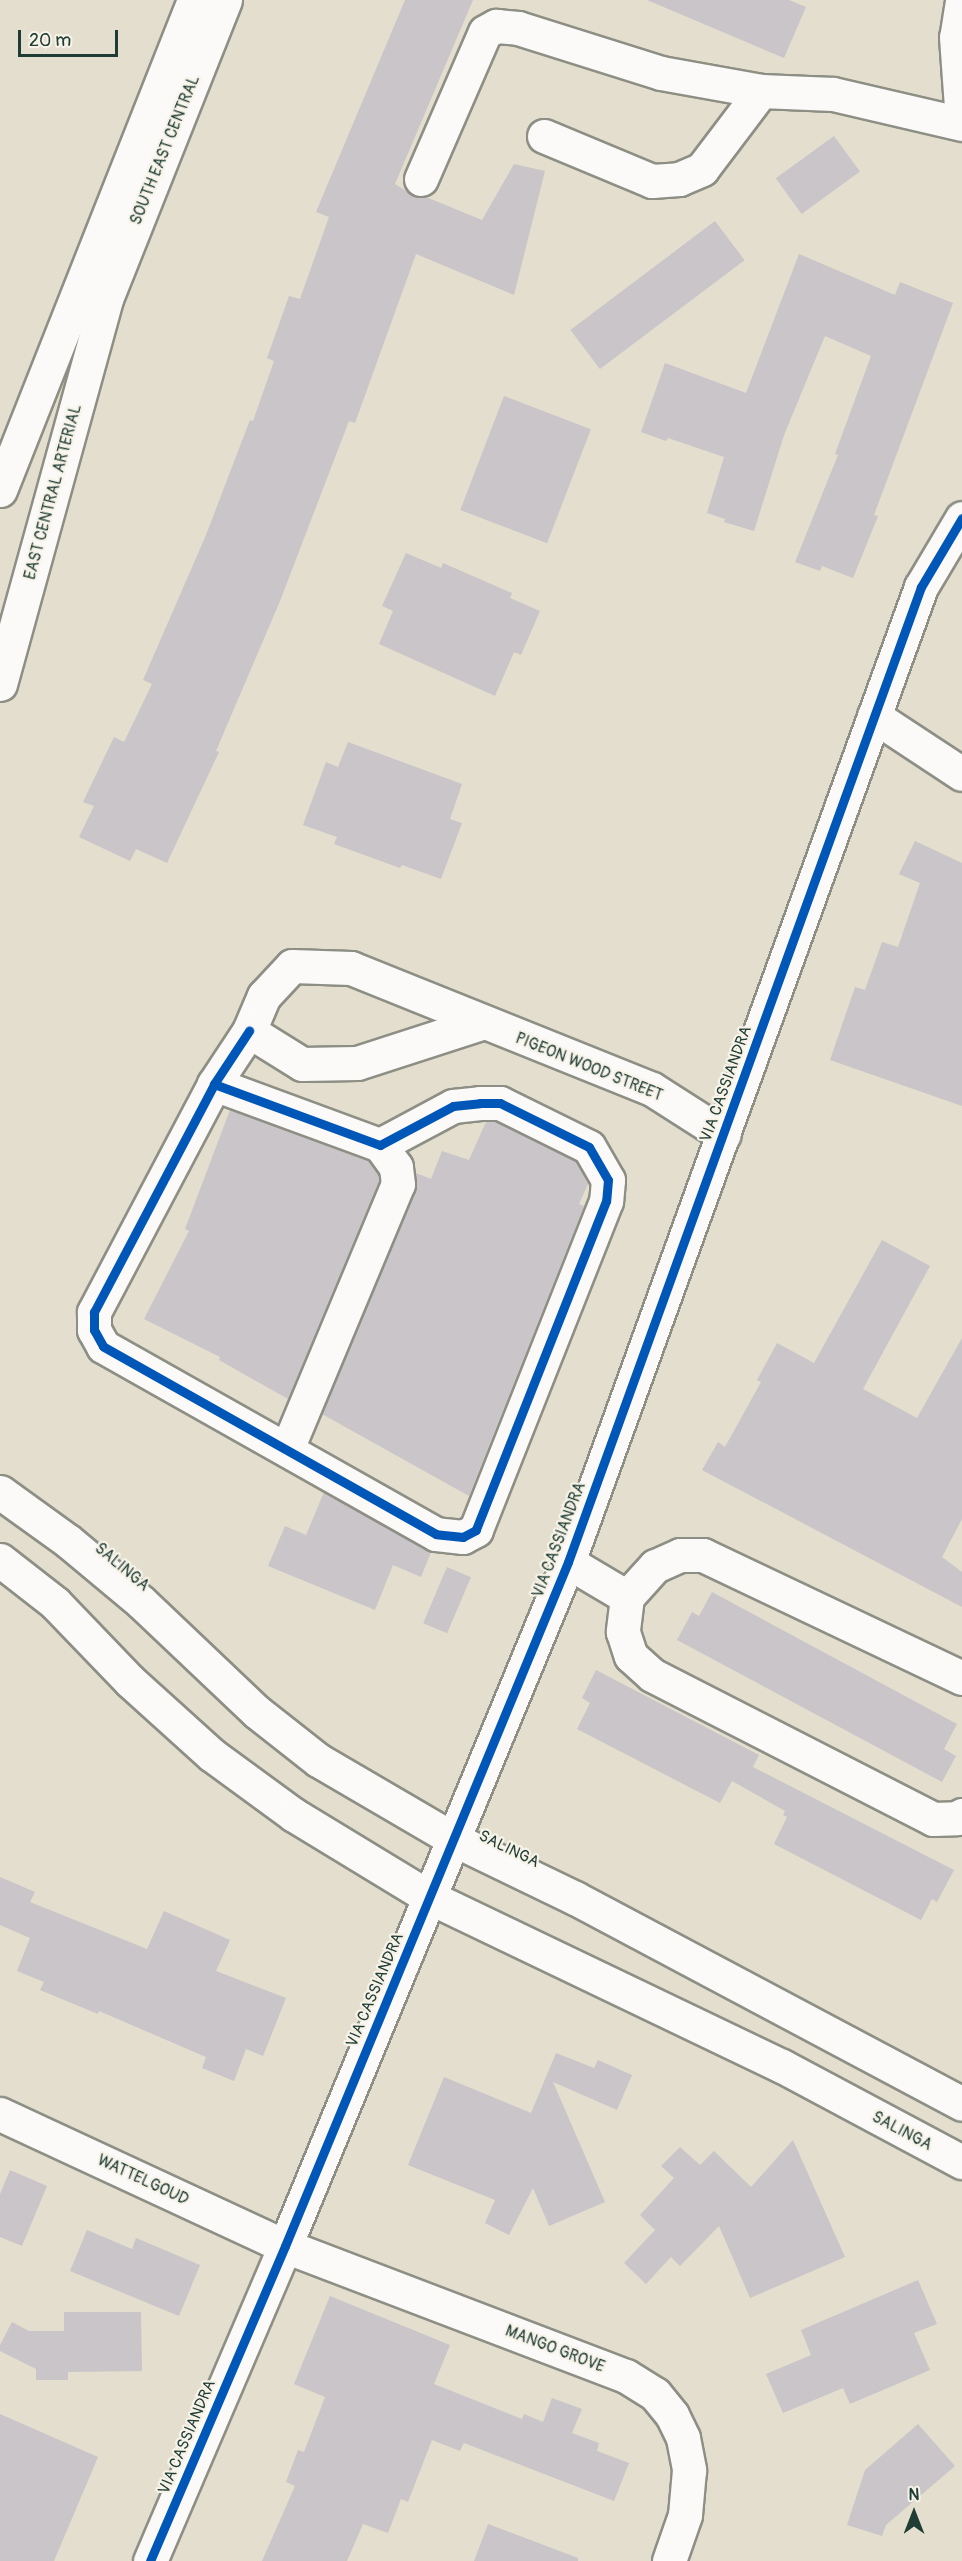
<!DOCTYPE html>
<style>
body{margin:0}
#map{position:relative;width:962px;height:2561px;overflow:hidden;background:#e3decd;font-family:Pangolin,sans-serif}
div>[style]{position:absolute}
.building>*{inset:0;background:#c9c5c9;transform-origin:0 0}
.roads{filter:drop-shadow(2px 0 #8d8f85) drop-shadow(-2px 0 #8d8f85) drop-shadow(0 2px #8d8f85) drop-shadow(0 -2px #8d8f85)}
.street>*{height:33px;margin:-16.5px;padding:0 16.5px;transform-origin:16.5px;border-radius:16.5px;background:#fbfaf8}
.secondary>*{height:33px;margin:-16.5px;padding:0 16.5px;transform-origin:16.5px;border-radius:16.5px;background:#fbfaf8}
.cycleway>*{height:9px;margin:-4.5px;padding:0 4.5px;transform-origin:4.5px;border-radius:4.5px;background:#0057b8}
span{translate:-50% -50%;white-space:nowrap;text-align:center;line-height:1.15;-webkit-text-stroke:4.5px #f7f3e8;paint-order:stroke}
.street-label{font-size:16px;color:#1f3d34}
.north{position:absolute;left:884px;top:2483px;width:60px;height:60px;-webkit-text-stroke:4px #f7f3e8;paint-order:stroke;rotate:0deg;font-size:16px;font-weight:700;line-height:24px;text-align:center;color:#1f3d34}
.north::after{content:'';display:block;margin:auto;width:21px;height:27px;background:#1f3d34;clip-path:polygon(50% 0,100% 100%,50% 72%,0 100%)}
.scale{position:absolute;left:18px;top:30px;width:100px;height:27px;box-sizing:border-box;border:3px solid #1f3d34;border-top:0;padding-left:8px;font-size:18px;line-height:21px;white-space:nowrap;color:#1f3d34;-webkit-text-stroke:4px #f7f3e8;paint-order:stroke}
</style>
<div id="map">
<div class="building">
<div style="clip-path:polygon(405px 0,473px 0,395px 184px,414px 196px,426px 197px,482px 220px,514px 164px,545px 171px,514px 295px,416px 254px,355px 423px,349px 421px,280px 601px,216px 751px,219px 752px,167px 863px,136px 849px,130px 861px,79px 837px,94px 806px,83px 802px,114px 737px,124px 742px,152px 684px,143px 680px,206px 535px,250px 420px,253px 421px,274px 361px,267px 358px,289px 296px,300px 299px,329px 217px,316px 212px)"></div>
<div style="clip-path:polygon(647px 0,789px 0,806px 7px,784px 58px)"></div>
<div style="left:834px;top:136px;width:44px;height:72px;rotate:54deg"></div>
<div style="left:715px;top:221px;width:49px;height:181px;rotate:53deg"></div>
<div style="clip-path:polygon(799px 254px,895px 295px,900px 282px,953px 303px,874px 515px,878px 516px,853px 578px,822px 566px,820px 571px,795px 562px,838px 455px,835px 454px,871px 356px,825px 336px,784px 435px,754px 531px,724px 522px,725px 519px,707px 513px,724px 457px,668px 438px,666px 441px,641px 432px,665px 363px,746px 393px)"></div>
<div style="left:504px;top:396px;width:93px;height:122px;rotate:21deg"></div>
<div style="clip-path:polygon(406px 553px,441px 568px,443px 563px,512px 593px,510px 598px,540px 611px,521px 655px,514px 652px,495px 696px,379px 644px,393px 611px,382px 606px)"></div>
<div style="clip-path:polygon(348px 742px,462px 784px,450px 819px,462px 823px,441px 879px,402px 865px,400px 868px,334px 844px,337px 837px,303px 825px,326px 762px,338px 767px)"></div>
<div style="clip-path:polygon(915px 841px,962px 863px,962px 1106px,830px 1060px,855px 987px,865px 990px,882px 942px,898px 947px,920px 883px,899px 874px)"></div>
<div style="clip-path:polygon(230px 1110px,368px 1161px,378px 1174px,379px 1181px,288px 1399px,219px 1360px,220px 1357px,144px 1319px,189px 1231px,185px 1229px)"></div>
<div style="clip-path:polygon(486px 1122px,496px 1122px,576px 1161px,588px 1184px,579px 1204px,584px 1206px,469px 1496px,322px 1414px,415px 1191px,416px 1173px,431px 1179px,442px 1151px,469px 1160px)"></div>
<div style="clip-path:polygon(882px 1240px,930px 1266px,863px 1389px,917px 1418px,962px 1338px,962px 1519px,942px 1557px,962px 1572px,962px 1607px,702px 1470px,718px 1442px,725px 1447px,761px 1382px,757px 1380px,777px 1343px,814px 1363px)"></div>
<div style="clip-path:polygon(324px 1492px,431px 1552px,421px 1577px,393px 1565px,375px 1610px,268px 1566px,285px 1526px,306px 1535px)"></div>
<div style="left:447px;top:1567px;width:26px;height:61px;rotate:23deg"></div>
<div style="clip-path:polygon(712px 1592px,957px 1724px,944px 1749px,956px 1756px,942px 1782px,677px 1640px,692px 1612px,699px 1616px)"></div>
<div style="clip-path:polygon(596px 1670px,759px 1755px,753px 1767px,954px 1870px,937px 1902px,932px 1899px,921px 1920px,774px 1844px,787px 1817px,783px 1815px,785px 1811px,732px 1781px,720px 1803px,577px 1729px,590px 1703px,582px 1698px)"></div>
<div style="clip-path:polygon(0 1877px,35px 1892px,30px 1902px,147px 1949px,164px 1911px,230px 1940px,216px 1971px,286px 1998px,263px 2056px,246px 2049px,234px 2081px,202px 2068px,206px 2057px,99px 2011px,98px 2014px,40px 1990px,44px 1982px,17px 1971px,30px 1938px,0 1925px)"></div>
<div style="clip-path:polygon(556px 2053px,594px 2068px,598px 2060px,632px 2075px,617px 2110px,553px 2082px,605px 2202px,549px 2226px,533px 2188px,509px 2235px,485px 2223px,495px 2200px,408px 2165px,444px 2077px,531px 2113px)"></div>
<div style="clip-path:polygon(793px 2140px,845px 2257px,750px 2298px,719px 2226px,680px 2266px,671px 2257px,646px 2284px,624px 2263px,655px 2230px,640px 2215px,674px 2178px,661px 2166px,680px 2147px,700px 2165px,714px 2151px,751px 2187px)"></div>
<div style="clip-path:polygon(10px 2170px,47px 2186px,22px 2246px,0 2237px,0 2194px)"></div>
<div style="clip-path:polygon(87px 2230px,132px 2249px,136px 2238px,200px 2265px,179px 2316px,70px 2271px)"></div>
<div style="clip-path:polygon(918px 2280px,937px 2324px,914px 2333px,930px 2370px,850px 2404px,843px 2388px,783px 2413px,766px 2374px,811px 2355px,801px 2330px)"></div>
<div style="clip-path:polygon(330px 2296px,450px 2345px,434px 2384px,522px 2419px,524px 2414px,543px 2422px,552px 2398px,582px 2409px,572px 2433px,599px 2443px,597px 2451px,629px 2463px,614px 2501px,464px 2443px,460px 2451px,432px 2440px,408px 2502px,401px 2499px,388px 2533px,363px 2524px,347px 2561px,262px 2561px,295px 2486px,286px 2482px,298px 2450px,304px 2452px,325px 2397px,294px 2384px)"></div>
<div style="clip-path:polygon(64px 2312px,141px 2312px,142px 2371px,68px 2372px,68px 2380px,36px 2380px,36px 2369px,0 2351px,0 2345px,12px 2322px,29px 2331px,64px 2331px)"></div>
<div style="clip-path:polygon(0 2414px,98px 2457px,54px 2561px,0 2561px)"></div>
<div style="clip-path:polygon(918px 2424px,955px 2466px,886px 2525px,882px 2536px,847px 2525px,865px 2470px)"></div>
<div style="clip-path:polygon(488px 2524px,578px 2558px,578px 2561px,474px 2561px)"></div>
</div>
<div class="roads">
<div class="street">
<div style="left:962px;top:1px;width:36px;rotate:99deg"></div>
<div style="left:956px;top:37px;width:83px;rotate:85.9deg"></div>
<div style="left:544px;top:136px;width:117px;rotate:22.6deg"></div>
<div style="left:652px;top:181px;width:27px;rotate:-4deg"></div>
<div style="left:679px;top:179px;width:25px;rotate:-23deg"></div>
<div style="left:702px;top:169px;width:98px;rotate:-52.9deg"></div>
<div style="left:421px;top:179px;width:160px;rotate:-66.5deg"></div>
<div style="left:485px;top:32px;width:13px;rotate:-29deg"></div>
<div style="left:496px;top:26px;width:22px;rotate:5deg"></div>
<div style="left:518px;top:28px;width:150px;rotate:17.5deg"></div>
<div style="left:661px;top:73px;width:102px;rotate:10.2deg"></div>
<div style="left:761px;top:91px;width:72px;rotate:2.4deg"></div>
<div style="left:833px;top:94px;width:132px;rotate:13.1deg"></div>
<div style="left:874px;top:716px;width:105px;rotate:33.4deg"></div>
<div style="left:481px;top:1023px;width:130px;rotate:162.1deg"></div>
<div style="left:357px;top:1063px;width:55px;rotate:179deg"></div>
<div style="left:302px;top:1064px;width:62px;rotate:-148.1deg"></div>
<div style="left:249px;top:1031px;width:38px;rotate:-67deg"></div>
<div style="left:264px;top:996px;width:41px;rotate:-47deg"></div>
<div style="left:292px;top:966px;width:59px;rotate:1.9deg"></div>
<div style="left:351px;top:968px;width:324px;rotate:21.9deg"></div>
<div style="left:652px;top:1089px;width:85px;rotate:32.6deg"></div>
<div style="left:214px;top:1084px;width:177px;rotate:20.2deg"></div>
<div style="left:380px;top:1145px;width:83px;rotate:-28.1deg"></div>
<div style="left:453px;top:1106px;width:27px;rotate:-6deg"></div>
<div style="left:480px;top:1103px;width:20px"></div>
<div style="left:500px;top:1103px;width:99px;rotate:26.3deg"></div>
<div style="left:589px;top:1147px;width:38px;rotate:60deg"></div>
<div style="left:608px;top:1180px;width:21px;rotate:95deg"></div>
<div style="left:606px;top:1201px;width:354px;rotate:111.6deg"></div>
<div style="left:476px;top:1530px;width:15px;rotate:152deg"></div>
<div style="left:463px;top:1537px;width:27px;rotate:-174deg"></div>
<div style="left:436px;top:1534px;width:382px;rotate:-150.6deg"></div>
<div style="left:103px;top:1346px;width:18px;rotate:-119deg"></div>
<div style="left:94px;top:1330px;width:18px;rotate:-90deg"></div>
<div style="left:94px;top:1312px;width:258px;rotate:-62.2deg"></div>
<div style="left:214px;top:1084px;width:64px;rotate:-56.6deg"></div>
<div style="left:287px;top:1449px;width:287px;rotate:-67.3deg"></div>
<div style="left:398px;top:1184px;width:17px;rotate:-97deg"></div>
<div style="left:396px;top:1167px;width:27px;rotate:-126deg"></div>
<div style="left:568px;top:1562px;width:69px;rotate:30.7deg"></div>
<div style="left:962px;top:1678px;width:287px;rotate:-154.6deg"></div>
<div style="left:703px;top:1555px;width:23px;rotate:180deg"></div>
<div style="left:680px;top:1555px;width:27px;rotate:156deg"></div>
<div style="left:655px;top:1566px;width:42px;rotate:132.1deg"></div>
<div style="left:627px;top:1597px;width:35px;rotate:97deg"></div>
<div style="left:623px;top:1632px;width:25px;rotate:72deg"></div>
<div style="left:631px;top:1656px;width:28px;rotate:42deg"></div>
<div style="left:652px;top:1675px;width:316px;rotate:27.1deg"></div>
<div style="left:933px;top:1819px;width:24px;rotate:-2deg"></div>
<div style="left:957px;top:1818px;width:6px;rotate:-31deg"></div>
<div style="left:0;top:2114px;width:314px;rotate:24.9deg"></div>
<div style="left:285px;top:2246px;width:365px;rotate:20.9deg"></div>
<div style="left:626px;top:2376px;width:34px;rotate:32deg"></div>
<div style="left:655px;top:2394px;width:27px;rotate:51deg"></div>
<div style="left:672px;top:2415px;width:25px;rotate:64deg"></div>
<div style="left:683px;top:2438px;width:33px;rotate:79deg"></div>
<div style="left:689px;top:2470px;width:45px;rotate:95.1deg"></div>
<div style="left:685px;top:2515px;width:49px;rotate:109.2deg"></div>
<div style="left:150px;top:2561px;width:343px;rotate:-66.8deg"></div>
<div style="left:285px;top:2246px;width:740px;rotate:-67.52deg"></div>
<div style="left:568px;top:1562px;width:1037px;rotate:-70.1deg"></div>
<div style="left:921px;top:587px;width:80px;rotate:-59.3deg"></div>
</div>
<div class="secondary">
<div style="left:0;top:490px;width:527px;rotate:-68.4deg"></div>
<div style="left:0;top:684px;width:399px;rotate:-74.6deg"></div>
<div style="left:106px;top:299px;width:322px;rotate:-68.3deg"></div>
<div style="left:0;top:1492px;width:84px;rotate:35.8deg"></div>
<div style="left:68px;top:1541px;width:95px;rotate:39.9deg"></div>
<div style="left:141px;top:1602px;width:160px;rotate:43.5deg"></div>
<div style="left:257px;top:1712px;width:78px;rotate:38.2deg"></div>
<div style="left:318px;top:1760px;width:159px;rotate:30.3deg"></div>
<div style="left:455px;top:1840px;width:133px;rotate:25.8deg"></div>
<div style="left:575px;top:1898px;width:438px;rotate:28deg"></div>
<div style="left:0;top:1560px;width:70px;rotate:38deg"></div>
<div style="left:55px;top:1603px;width:108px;rotate:46.1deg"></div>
<div style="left:130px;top:1681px;width:110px;rotate:42.1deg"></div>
<div style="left:212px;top:1755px;width:102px;rotate:36.2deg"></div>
<div style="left:294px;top:1815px;width:158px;rotate:31.3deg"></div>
<div style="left:429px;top:1897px;width:391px;rotate:25.6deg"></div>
<div style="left:782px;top:2066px;width:204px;rotate:28.1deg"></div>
</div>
</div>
<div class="cycleway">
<div style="left:214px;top:1084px;width:177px;rotate:20.2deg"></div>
<div style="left:380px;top:1145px;width:83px;rotate:-28.1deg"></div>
<div style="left:453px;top:1106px;width:27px;rotate:-6deg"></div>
<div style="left:480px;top:1103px;width:20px"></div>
<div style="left:500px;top:1103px;width:99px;rotate:26.3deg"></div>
<div style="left:589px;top:1147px;width:38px;rotate:60deg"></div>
<div style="left:608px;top:1180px;width:21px;rotate:95deg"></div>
<div style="left:606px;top:1201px;width:354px;rotate:111.6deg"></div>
<div style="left:476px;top:1530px;width:15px;rotate:152deg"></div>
<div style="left:463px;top:1537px;width:27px;rotate:-174deg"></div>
<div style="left:436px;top:1534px;width:382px;rotate:-150.6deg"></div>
<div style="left:103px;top:1346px;width:18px;rotate:-119deg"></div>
<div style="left:94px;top:1330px;width:18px;rotate:-90deg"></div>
<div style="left:94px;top:1312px;width:258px;rotate:-62.2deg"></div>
<div style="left:214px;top:1084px;width:64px;rotate:-56.6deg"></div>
<div style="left:150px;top:2561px;width:343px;rotate:-66.8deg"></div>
<div style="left:285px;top:2246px;width:740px;rotate:-67.52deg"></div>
<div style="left:568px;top:1562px;width:1037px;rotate:-70.1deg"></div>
<div style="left:921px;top:587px;width:80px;rotate:-59.3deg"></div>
</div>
<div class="street-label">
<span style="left:165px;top:150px;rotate:-68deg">SOUTH EAST CENTRAL</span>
<span style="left:53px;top:492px;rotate:-75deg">EAST CENTRAL ARTERIAL</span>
<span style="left:589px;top:1067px;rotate:22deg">PIGEON WOOD STREET</span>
<span style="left:726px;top:1084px;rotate:-70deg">VIA CASSIANDRA</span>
<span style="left:559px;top:1540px;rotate:-69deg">VIA CASSIANDRA</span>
<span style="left:122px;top:1567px;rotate:40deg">SALINGA</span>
<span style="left:509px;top:1849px;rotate:26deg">SALINGA</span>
<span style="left:375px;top:1990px;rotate:-67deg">VIA CASSIANDRA</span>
<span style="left:902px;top:2131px;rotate:28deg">SALINGA</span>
<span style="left:143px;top:2180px;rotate:25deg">WATTELGOUD</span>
<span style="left:555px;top:2349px;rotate:21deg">MANGO GROVE</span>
<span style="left:187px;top:2437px;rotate:-67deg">VIA CASSIANDRA</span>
</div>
<div class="north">N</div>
<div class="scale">20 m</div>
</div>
